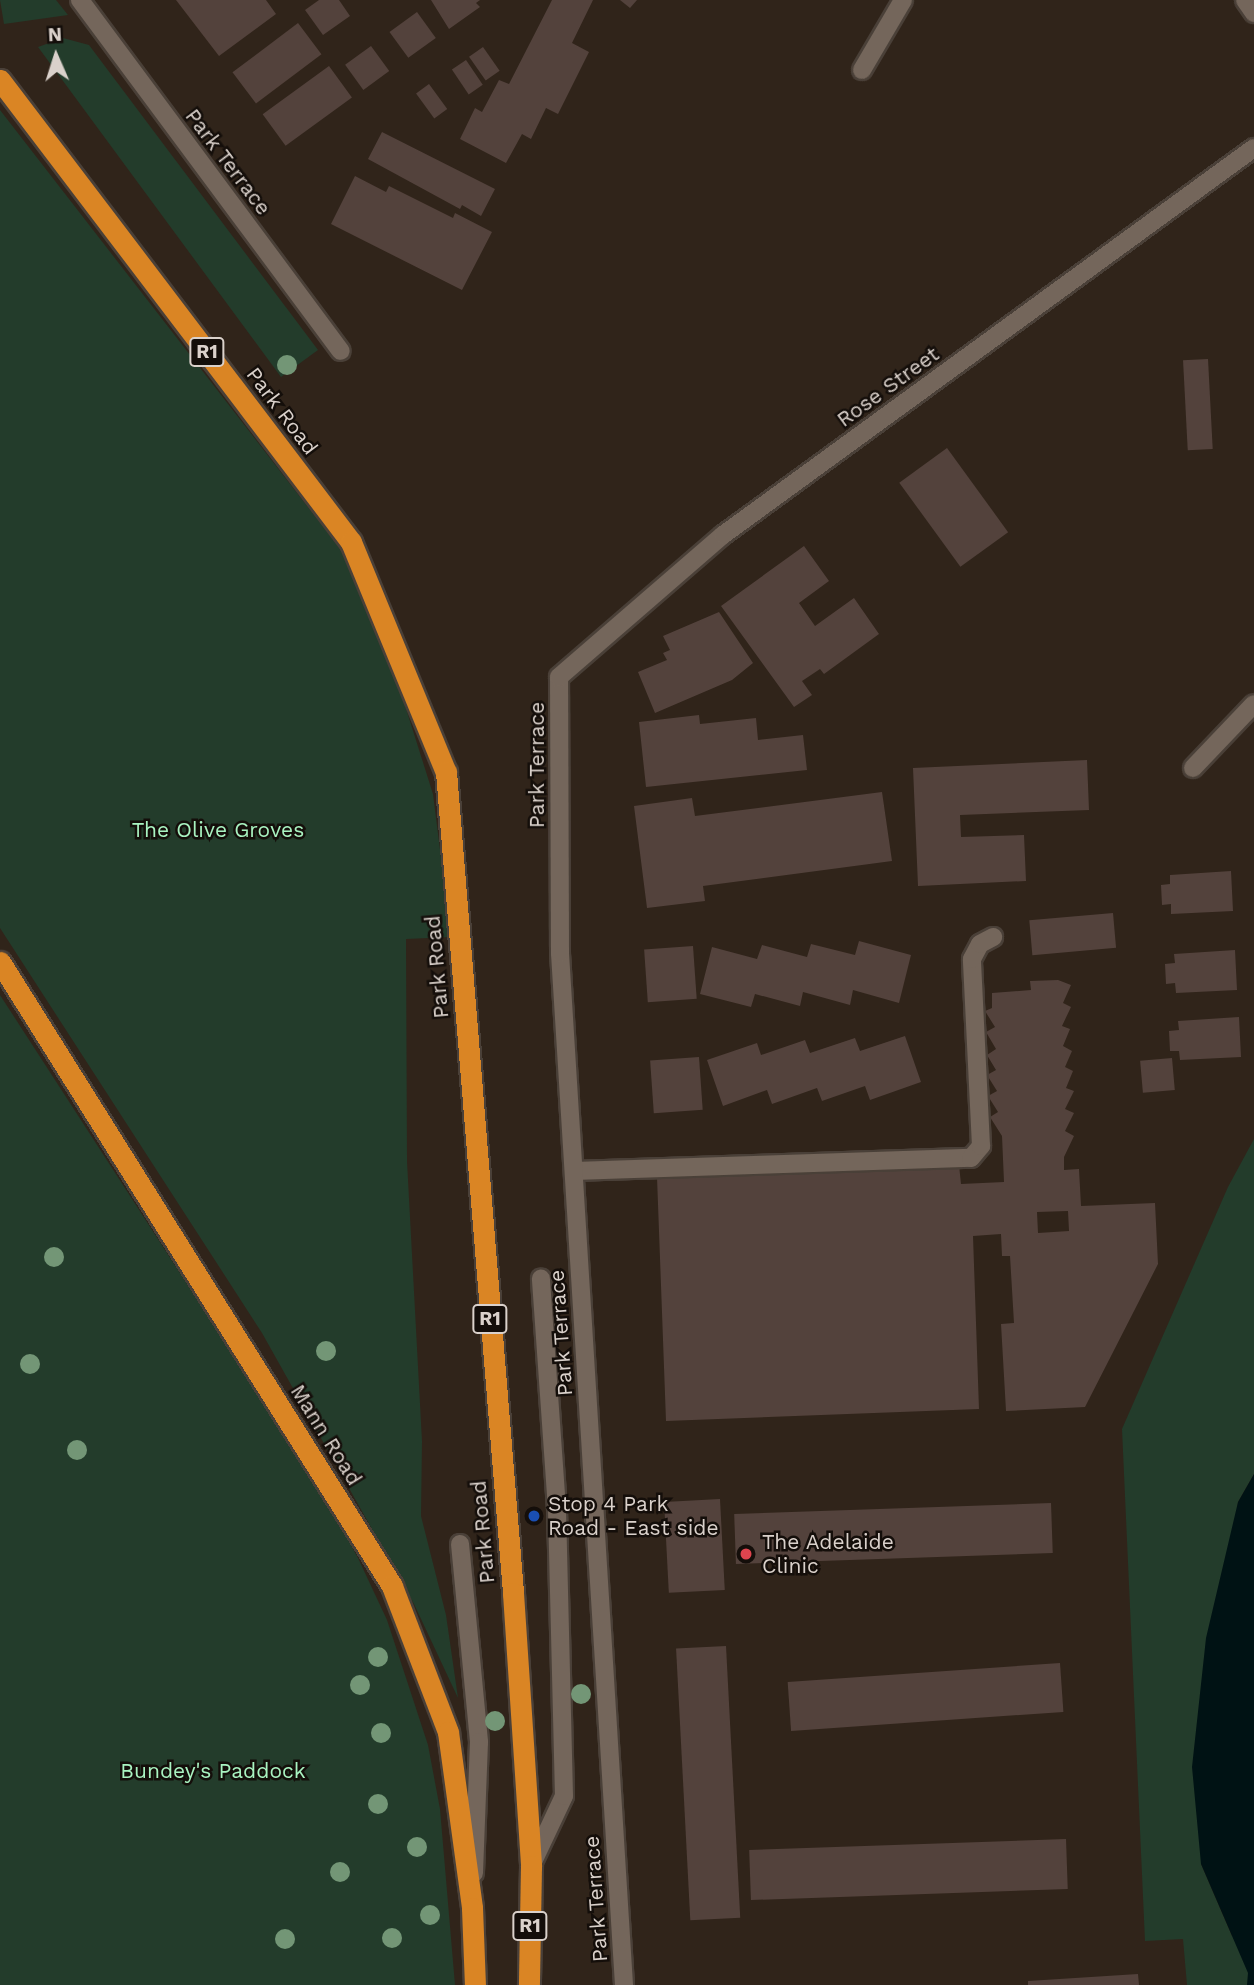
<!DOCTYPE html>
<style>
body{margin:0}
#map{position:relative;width:1254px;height:1985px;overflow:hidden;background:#30241a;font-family:"Work Sans",sans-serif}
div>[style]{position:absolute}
.green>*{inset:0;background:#233c2b}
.water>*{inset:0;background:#001214}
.building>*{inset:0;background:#53423c;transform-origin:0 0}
.roads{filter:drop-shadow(2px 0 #4a4038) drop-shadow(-2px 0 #4a4038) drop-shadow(0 2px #4a4038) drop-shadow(0 -2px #4a4038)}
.minor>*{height:18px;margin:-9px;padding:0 9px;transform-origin:9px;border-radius:9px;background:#74665b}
.highway>*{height:21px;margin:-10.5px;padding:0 10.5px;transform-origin:10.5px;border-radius:10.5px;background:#da8524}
.trees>*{width:20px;height:20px;margin:-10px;border-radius:50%;background:#739676}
.dots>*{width:19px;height:19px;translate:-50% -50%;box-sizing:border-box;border:4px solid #140e0a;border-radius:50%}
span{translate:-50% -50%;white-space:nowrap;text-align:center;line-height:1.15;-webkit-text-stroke:5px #140e0a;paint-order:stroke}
.shield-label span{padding:2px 5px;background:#140e0a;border:2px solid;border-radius:5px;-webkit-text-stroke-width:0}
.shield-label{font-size:19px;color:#dad1cb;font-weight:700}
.street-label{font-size:21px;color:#dad1cb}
.park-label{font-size:21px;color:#a9f3c1}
.poi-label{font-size:21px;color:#dad1cb}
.left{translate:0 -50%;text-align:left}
.north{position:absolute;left:21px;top:21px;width:70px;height:70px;-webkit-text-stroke:5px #140e0a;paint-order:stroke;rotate:357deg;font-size:19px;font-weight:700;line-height:28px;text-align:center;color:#dad1cb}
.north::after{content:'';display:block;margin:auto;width:24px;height:32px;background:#dad1cb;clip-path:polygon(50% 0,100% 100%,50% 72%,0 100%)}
</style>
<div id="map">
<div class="green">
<div style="clip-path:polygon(0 0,56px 0,68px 15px,4px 24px)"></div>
<div style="clip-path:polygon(63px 38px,89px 45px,318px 350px,281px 377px,38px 47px)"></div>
<div style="clip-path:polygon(0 110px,342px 551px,385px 642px,433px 794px,451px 937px,406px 939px,407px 1161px,422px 1441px,421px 1516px,446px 1615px,458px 1698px,414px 1604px,262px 1333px,0 928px)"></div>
<div style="clip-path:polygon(0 995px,323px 1494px,358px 1558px,387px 1620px,428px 1745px,440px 1809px,455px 1985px,0 1985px)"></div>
<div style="clip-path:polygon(1254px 1139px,1254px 1474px,1238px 1502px,1201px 1864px,1232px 1936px,1254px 1935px,1254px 1985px,1187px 1985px,1183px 1939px,1145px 1941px,1122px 1429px,1228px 1187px)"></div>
</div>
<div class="water">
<div style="clip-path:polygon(1254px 1474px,1254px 1985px,1247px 1985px,1248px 1973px,1201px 1864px,1192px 1767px,1206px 1638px,1238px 1502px)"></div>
</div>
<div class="building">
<div style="clip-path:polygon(176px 0,266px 0,276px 14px,219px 56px)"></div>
<div style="clip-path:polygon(319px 0,339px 0,350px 16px,323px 35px,305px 10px)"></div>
<div style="clip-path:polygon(431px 0,480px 0,476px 3px,480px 7px,449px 29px)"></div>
<div style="clip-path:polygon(552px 0,593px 0,572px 43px,589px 52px,558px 114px,546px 108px,531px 139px,522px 134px,506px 163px,460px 139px,475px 108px,482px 112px,499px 80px,509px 84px)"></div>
<div style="clip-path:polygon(620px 0,637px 0,630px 8px)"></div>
<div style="left:417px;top:12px;width:32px;height:34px;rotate:54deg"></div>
<div style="left:298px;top:23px;width:39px;height:82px;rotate:53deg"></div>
<div style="left:371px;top:46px;width:31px;height:32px;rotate:54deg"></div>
<div style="left:483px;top:47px;width:29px;height:17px;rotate:55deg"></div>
<div style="left:466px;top:60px;width:30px;height:17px;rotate:56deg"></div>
<div style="left:329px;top:66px;width:39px;height:82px;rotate:54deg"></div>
<div style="left:429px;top:84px;width:31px;height:16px;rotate:54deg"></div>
<div style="clip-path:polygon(382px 132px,495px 189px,481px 216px,462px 205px,460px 209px,368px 159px)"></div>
<div style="clip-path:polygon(355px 176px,386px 192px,389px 186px,453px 218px,455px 213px,492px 232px,462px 290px,331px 224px)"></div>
<div style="left:1208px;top:359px;width:90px;height:25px;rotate:87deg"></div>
<div style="left:947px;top:448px;width:104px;height:59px;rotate:54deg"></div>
<div style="clip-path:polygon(804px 546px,829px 581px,799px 603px,815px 626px,854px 598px,879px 634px,824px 674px,820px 669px,802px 681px,812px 695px,794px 707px,721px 606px)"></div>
<div style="clip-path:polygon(719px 612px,753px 663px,732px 680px,655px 713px,638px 672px,667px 660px,663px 653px,670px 650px,663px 636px)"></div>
<div style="clip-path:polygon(699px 715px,700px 724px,756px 718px,758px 740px,803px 735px,807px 770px,646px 787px,639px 722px)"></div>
<div style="clip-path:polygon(1087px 760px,1089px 810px,960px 815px,961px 837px,1024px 835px,1026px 881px,918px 886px,913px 768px)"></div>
<div style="clip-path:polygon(882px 792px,892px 861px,703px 886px,705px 901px,647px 908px,634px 806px,692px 798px,695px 816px)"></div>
<div style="clip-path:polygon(1231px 871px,1233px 911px,1171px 914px,1171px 904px,1162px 905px,1161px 885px,1170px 884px,1170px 875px)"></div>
<div style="left:1113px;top:913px;width:35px;height:84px;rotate:85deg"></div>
<div style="clip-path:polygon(859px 941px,911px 955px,899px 1003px,853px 990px,850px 1005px,803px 992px,800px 1006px,755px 994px,751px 1007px,700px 994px,712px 947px,757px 959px,762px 945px,807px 957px,811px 944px,855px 955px)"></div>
<div style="left:693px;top:946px;width:53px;height:49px;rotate:86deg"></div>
<div style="clip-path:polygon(1235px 950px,1237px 990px,1176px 993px,1175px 983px,1166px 984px,1165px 964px,1175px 963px,1174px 954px)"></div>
<div style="clip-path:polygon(evenodd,1058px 980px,1071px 985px,1063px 1003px,1071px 1007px,1062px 1026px,1070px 1029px,1063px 1046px,1072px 1051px,1065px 1067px,1073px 1071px,1066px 1088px,1074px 1091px,1065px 1109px,1074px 1113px,1065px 1131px,1074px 1136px,1064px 1157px,1064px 1170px,1079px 1169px,1081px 1206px,1155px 1203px,1158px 1264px,1085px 1407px,1006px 1411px,1001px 1324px,1014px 1323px,1010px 1256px,1002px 1256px,1001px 1234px,973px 1236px,979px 1409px,666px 1421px,657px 1177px,959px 1165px,961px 1184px,1004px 1182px,1002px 1136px,990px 1117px,998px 1112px,988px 1096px,997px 1091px,987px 1075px,996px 1070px,987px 1055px,996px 1049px,986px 1032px,995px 1027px,985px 1011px,992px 1008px,992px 993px,1031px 990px,1030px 981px,1058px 980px,1068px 1211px,1069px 1231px,1038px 1233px,1037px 1212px,1068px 1211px)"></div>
<div style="clip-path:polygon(1239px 1017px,1241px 1057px,1180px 1060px,1179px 1051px,1170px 1051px,1169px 1031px,1179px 1030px,1178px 1021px)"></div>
<div style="clip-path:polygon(905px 1036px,921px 1082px,870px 1100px,865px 1086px,822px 1101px,817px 1088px,772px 1104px,767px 1090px,723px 1106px,707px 1060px,757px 1043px,761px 1055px,805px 1040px,810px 1053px,855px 1038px,860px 1051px)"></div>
<div style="left:699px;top:1057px;width:53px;height:49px;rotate:86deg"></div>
<div style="left:1172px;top:1058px;width:32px;height:32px;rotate:85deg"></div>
<div style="left:720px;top:1499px;width:91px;height:56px;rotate:87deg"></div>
<div style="left:1051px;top:1503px;width:50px;height:317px;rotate:88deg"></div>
<div style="left:726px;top:1646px;width:272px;height:50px;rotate:87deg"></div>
<div style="left:1060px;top:1663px;width:49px;height:273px;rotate:86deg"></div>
<div style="left:1066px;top:1839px;width:50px;height:317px;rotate:88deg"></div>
<div style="clip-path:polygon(1138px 1974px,1139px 1985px,1028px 1985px,1028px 1981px)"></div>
</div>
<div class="roads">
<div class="minor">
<div style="left:80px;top:0;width:437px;rotate:53.4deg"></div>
<div style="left:1245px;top:0;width:16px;rotate:55deg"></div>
<div style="left:862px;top:70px;width:81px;rotate:-59.6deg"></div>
<div style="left:1193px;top:768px;width:88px;rotate:-46.4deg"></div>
<div style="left:574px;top:1171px;width:397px;rotate:-1.9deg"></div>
<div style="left:971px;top:1158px;width:16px;rotate:-50deg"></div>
<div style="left:981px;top:1146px;width:187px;rotate:-92.8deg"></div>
<div style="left:972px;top:959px;width:17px;rotate:-62deg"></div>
<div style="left:980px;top:944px;width:15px;rotate:-28deg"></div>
<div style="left:460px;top:1544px;width:199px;rotate:84.5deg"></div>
<div style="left:479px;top:1742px;width:131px;rotate:92.2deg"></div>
<div style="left:531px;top:1866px;width:77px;rotate:-64.8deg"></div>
<div style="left:564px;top:1796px;width:287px;rotate:-91.4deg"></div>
<div style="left:557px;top:1509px;width:231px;rotate:-94deg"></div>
<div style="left:624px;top:1985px;width:1034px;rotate:-93.55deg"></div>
<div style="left:560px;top:953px;width:276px;rotate:-90.2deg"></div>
<div style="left:559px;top:677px;width:217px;rotate:-40.9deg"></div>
<div style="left:723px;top:535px;width:657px;rotate:-36.09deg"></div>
</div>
<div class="highway">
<div style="left:0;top:80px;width:580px;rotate:52.77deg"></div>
<div style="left:351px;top:542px;width:249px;rotate:67.6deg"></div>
<div style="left:446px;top:772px;width:824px;rotate:85.33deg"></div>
<div style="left:513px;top:1593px;width:274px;rotate:86.2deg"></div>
<div style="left:531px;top:1866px;width:119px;rotate:91deg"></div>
<div style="left:0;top:962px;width:737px;rotate:57.86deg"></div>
<div style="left:392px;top:1586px;width:156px;rotate:69deg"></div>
<div style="left:448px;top:1732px;width:178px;rotate:82.2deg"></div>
<div style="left:472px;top:1908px;width:77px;rotate:87.8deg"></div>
</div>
</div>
<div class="trees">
<div style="left:287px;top:365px"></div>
<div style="left:54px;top:1257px"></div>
<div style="left:326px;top:1351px"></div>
<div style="left:30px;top:1364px"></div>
<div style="left:77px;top:1450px"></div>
<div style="left:378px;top:1657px"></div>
<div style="left:360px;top:1685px"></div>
<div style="left:581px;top:1694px"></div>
<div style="left:495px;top:1721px"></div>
<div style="left:381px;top:1733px"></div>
<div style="left:378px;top:1804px"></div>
<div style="left:417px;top:1847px"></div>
<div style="left:340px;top:1872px"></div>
<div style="left:430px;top:1915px"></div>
<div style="left:392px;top:1938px"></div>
<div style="left:285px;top:1939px"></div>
</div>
<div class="dots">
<div style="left:534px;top:1516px;background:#1a4fb4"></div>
<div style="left:746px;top:1554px;background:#e0444e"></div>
</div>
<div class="shield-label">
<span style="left:207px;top:352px">R1</span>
<span style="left:490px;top:1319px">R1</span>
<span style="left:530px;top:1926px">R1</span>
</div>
<div class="street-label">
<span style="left:228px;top:162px;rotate:53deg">Park Terrace</span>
<span style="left:888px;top:387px;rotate:-36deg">Rose Street</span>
<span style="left:282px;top:411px;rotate:53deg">Park Road</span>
<span style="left:537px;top:765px;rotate:-90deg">Park Terrace</span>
<span style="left:437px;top:967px;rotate:-95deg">Park Road</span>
<span style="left:561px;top:1333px;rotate:-94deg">Park Terrace</span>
<span style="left:326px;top:1435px;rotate:58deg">Mann Road</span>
<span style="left:483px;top:1532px;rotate:-95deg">Park Road</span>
<span style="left:596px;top:1899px;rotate:-94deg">Park Terrace</span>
</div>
<div class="park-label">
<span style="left:218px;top:830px">The Olive Groves</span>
<span style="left:213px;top:1771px">Bundey's Paddock</span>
</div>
<div class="poi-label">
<span class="left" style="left:548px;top:1516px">Stop 4 Park<br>Road - East side</span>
<span class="left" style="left:762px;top:1554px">The Adelaide<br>Clinic</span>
</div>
<div class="north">N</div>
</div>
